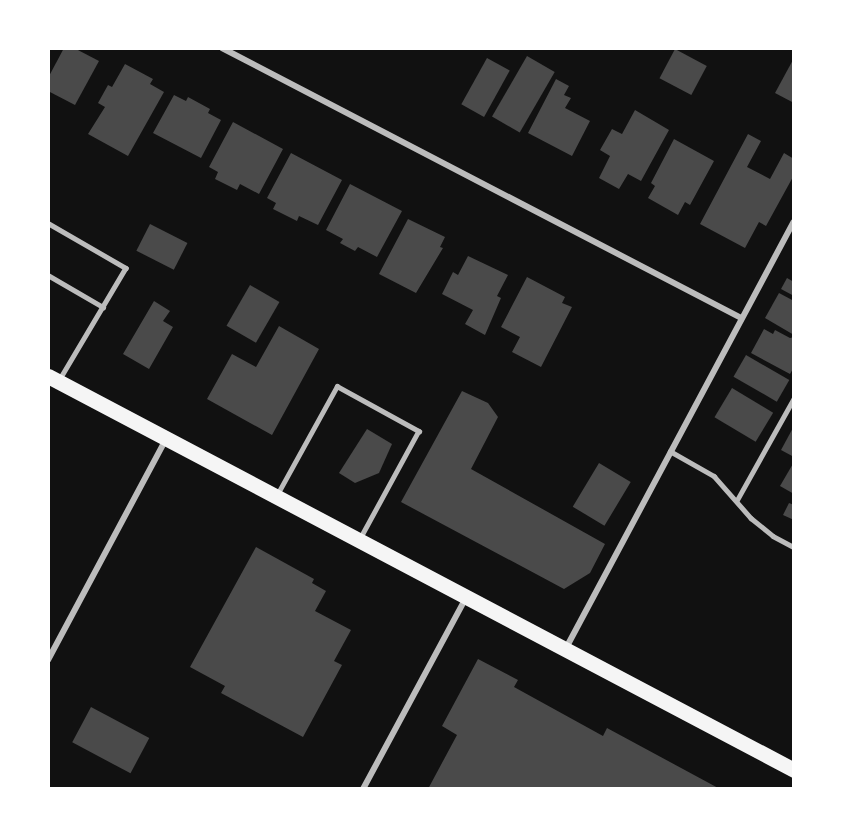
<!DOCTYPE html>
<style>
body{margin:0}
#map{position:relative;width:842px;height:837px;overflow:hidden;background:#111;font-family:Lato,sans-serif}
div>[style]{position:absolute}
.building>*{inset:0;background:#4a4a4a;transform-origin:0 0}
.service>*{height:4.5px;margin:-2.25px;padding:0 2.25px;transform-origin:2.25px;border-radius:2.25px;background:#bcbcbc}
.minor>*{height:6px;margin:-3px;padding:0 3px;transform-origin:3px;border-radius:3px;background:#bcbcbc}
.primary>*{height:15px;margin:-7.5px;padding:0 7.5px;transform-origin:7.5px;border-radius:7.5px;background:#f5f5f5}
span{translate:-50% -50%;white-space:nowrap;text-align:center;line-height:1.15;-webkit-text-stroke:4.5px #fff;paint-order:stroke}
.frame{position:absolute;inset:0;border:50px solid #fff;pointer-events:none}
</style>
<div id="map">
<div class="building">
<div style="clip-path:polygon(64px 48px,74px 48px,99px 61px,75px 105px,48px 91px,48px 78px)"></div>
<div style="left:675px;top:49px;width:36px;height:33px;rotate:28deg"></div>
<div style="left:527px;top:56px;width:32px;height:70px;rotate:30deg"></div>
<div style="left:487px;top:58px;width:26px;height:53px;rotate:29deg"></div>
<div style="clip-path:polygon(794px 58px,794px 103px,775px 93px)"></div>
<div style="clip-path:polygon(125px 64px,153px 79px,150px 84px,164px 92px,128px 156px,88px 134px,105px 107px,98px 103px,108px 85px,112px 87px)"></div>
<div style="clip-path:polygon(556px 79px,569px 86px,564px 95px,571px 98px,565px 108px,590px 121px,572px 156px,528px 133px)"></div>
<div style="clip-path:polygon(174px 95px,186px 101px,188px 97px,210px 109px,208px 113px,221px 120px,201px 158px,153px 133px)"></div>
<div style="clip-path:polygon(635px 110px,669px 130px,641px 181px,628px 174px,619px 189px,599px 178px,610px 156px,600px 150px,612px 129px,622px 134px)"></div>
<div style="clip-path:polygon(233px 122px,283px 149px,259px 194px,240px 184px,237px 190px,215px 179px,218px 172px,209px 167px)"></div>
<div style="clip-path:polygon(748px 134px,761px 141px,747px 167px,770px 179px,784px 153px,794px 159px,794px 175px,766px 226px,759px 222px,745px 248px,700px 224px)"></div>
<div style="clip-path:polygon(674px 139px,714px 161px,690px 205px,685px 202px,678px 215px,648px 198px,655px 186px,651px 183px)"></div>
<div style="clip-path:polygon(291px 153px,342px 180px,318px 225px,299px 216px,297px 221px,273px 209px,276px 203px,267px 198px)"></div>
<div style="clip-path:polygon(350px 184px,402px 211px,377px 257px,358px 247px,355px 251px,340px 243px,343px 239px,326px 230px)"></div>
<div style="clip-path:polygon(408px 219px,445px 237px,440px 247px,443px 248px,416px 293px,379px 274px)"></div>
<div style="left:150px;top:224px;width:42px;height:30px;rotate:27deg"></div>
<div style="clip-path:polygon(468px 256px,508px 275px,497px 296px,501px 298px,485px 335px,465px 324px,473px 310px,442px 294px,453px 272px,458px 275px)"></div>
<div style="clip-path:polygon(527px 277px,565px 297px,562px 303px,572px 307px,541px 367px,512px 352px,520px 337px,501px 327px)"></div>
<div style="clip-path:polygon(787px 278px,794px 282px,794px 296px,781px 289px)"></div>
<div style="left:250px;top:285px;width:34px;height:47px;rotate:30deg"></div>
<div style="clip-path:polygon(779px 293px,794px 301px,794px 335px,765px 318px)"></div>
<div style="clip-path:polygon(154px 301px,170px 311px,163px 321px,173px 327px,149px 369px,123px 354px)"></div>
<div style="clip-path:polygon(279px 326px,319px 349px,272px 435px,207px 399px,232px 354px,256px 367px)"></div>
<div style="clip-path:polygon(764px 329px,773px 334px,775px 330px,790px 338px,794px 337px,794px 367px,790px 374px,751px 353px)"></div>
<div style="left:746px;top:355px;width:50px;height:25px;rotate:30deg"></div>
<div style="left:732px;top:388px;width:48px;height:34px;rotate:31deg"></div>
<div style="clip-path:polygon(462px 391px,488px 403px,498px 417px,471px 469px,605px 544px,590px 573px,564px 589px,401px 502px)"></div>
<div style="clip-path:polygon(794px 426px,794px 457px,781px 450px)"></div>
<div style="clip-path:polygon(367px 429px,392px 444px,379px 473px,355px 483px,339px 473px)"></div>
<div style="clip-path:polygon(794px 462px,794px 494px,780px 486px)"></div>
<div style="left:599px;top:463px;width:37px;height:51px;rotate:31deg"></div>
<div style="clip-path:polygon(789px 503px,794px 505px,794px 520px,783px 515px)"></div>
<div style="clip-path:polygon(256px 547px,314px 579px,312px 583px,326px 591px,315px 611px,351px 630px,334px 661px,342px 665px,303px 737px,221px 693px,225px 686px,190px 667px)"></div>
<div style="clip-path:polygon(478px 659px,518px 680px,514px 687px,603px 736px,607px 728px,720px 789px,428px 789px,457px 735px,442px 726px)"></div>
<div style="left:91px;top:707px;width:66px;height:40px;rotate:28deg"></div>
</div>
<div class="service">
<div style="left:48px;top:223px;width:90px;rotate:30deg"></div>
<div style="left:126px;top:268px;width:129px;rotate:120.7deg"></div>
<div style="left:48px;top:275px;width:64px;rotate:30.2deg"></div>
<div style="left:670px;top:451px;width:51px;rotate:29.6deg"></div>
<div style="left:714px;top:476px;width:56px;rotate:48.6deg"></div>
<div style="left:751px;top:518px;width:28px;rotate:39deg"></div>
<div style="left:773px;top:536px;width:24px;rotate:28deg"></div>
<div style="left:278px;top:493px;width:122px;rotate:-61.1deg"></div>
<div style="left:337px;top:386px;width:94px;rotate:28.8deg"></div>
<div style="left:419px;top:431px;width:123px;rotate:118.6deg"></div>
<div style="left:737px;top:500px;width:117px;rotate:-60.8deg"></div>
</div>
<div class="minor">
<div style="left:222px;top:48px;width:585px;rotate:27.48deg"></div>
<div style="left:565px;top:650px;width:485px;rotate:-61.9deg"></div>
<div style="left:48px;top:660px;width:251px;rotate:-61.9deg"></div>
<div style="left:363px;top:789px;width:217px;rotate:-61.7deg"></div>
</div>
<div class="primary">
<div style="left:48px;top:376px;width:844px;rotate:27.84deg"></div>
</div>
<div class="frame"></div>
</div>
